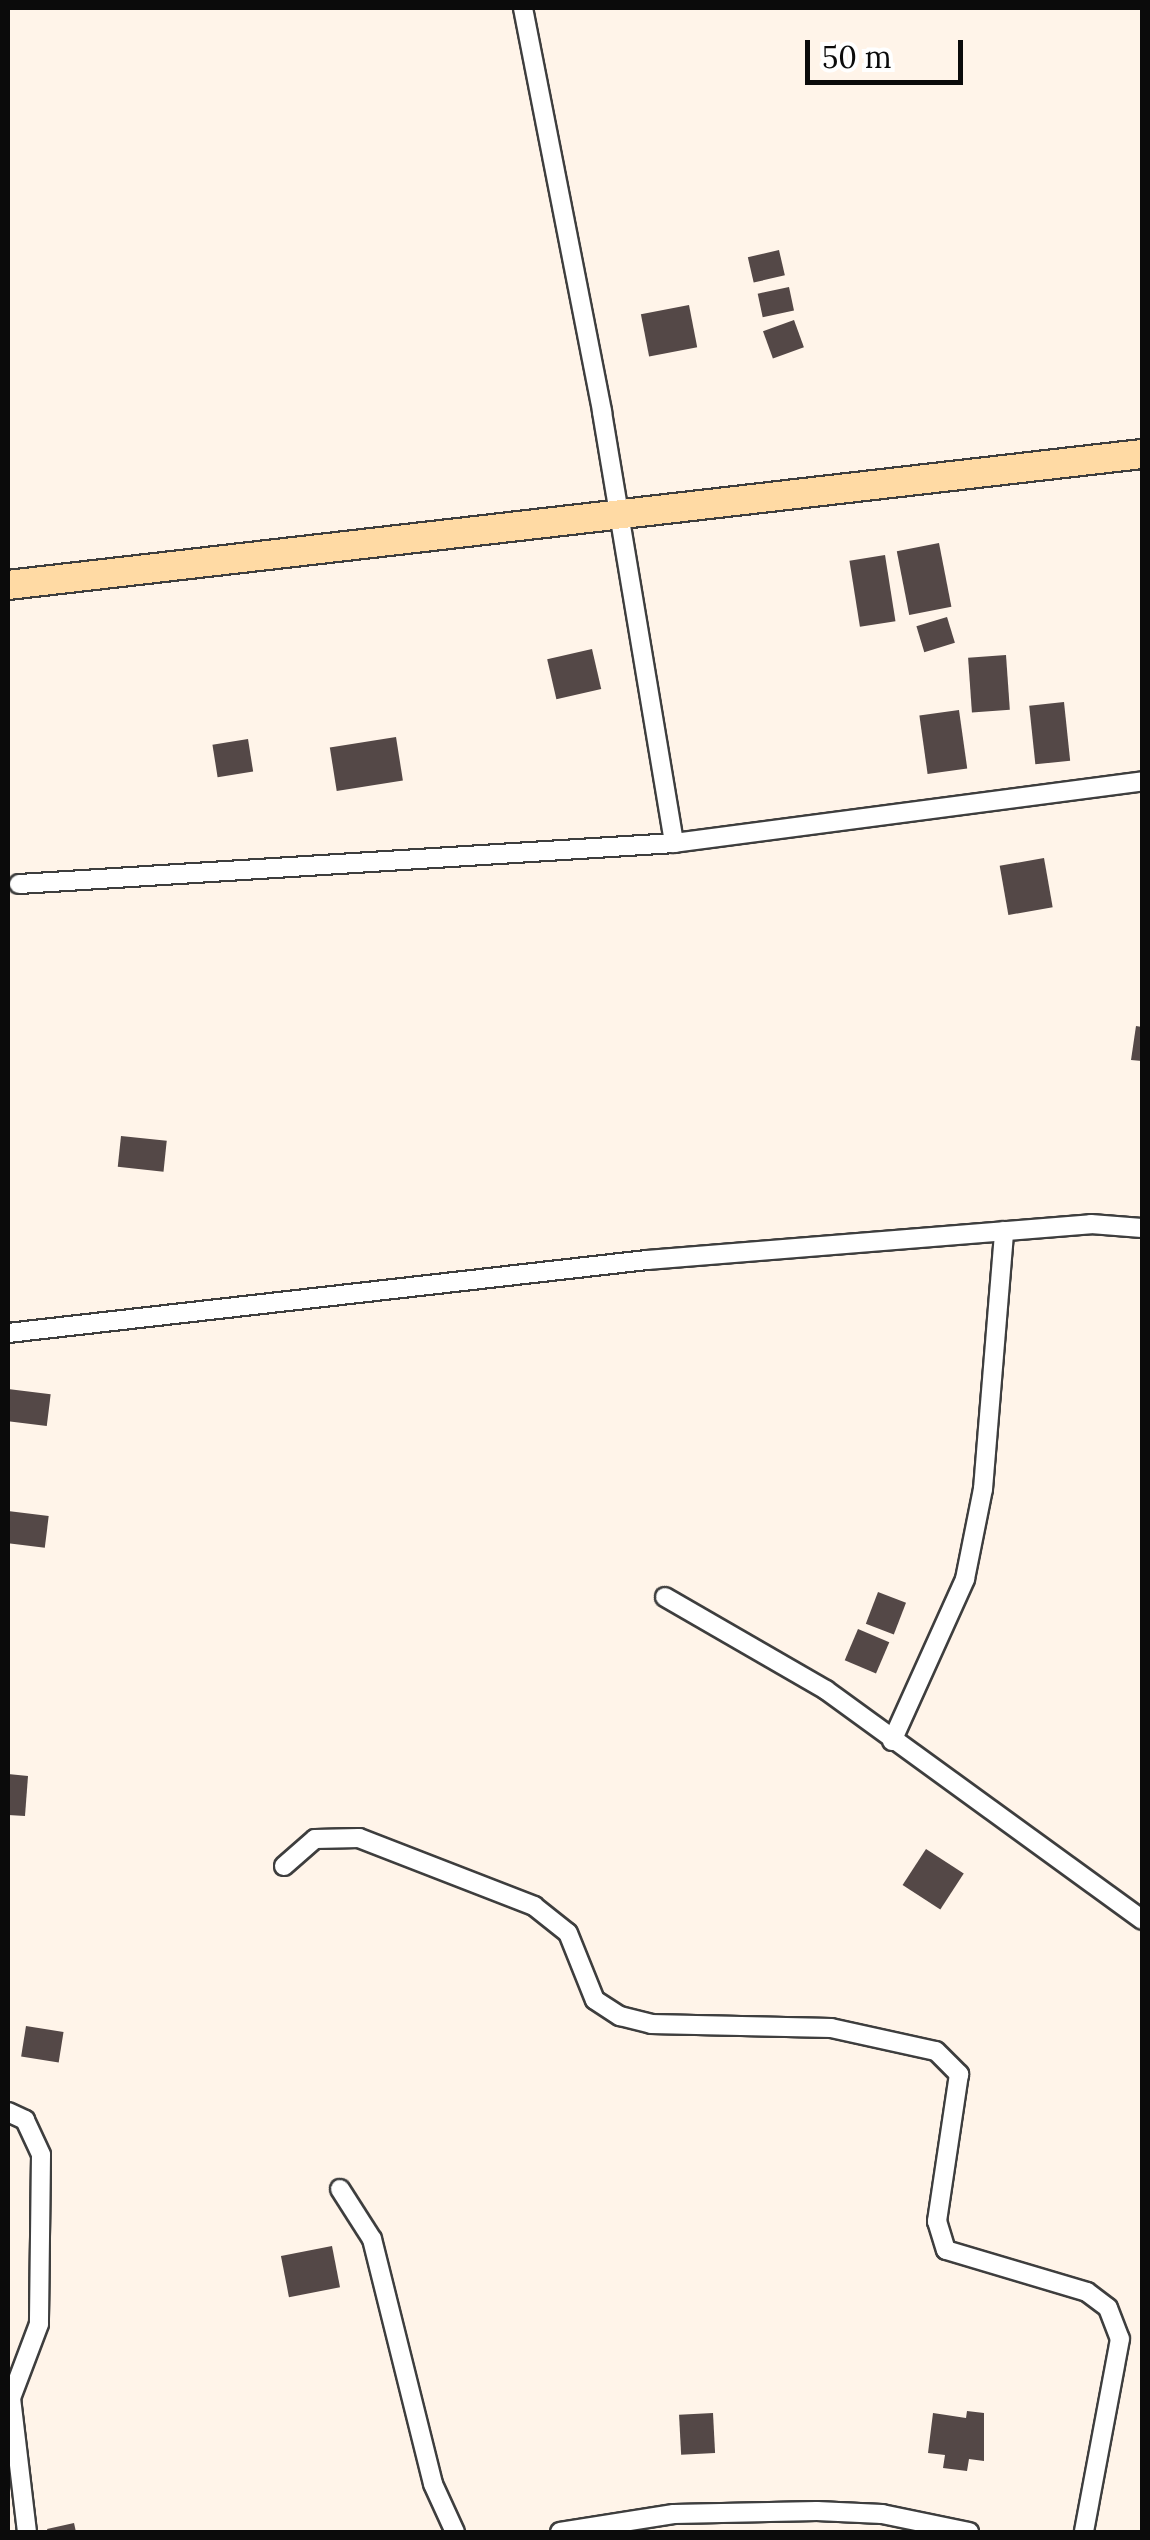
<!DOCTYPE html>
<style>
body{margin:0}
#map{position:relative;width:1150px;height:2540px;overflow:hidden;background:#fff4e9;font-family:Lora,serif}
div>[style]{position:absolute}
.building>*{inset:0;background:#544847;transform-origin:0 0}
.roads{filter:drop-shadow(2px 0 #3e3e3e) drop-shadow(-2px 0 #3e3e3e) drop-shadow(0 2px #3e3e3e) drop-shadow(0 -2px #3e3e3e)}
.street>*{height:18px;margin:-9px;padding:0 9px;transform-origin:9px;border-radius:9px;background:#fff}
.secondary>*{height:28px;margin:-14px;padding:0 14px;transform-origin:14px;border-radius:14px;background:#ffdaa4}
span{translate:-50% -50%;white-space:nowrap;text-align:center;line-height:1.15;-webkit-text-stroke:10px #fff;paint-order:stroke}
.frame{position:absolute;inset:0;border:10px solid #0b0b0b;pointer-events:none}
.scale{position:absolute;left:805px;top:40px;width:158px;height:45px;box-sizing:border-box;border:5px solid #0b0b0b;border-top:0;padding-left:12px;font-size:30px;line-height:35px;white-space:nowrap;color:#0b0b0b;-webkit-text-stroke:8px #fff;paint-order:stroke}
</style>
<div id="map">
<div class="building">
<div style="left:779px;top:250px;width:26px;height:32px;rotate:77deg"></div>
<div style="left:789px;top:287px;width:24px;height:32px;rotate:78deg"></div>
<div style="left:689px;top:305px;width:43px;height:49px;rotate:79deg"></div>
<div style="left:794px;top:320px;width:29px;height:33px;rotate:70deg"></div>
<div style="left:939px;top:543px;width:65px;height:43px;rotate:79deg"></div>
<div style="left:885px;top:555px;width:67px;height:36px;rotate:81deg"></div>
<div style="left:947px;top:617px;width:27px;height:32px;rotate:73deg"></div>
<div style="left:592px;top:649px;width:41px;height:46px;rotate:77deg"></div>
<div style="left:1006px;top:655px;width:55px;height:38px;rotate:86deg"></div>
<div style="left:1064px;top:702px;width:59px;height:35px;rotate:84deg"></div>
<div style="left:959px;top:710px;width:59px;height:40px;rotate:82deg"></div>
<div style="left:396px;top:737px;width:44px;height:67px;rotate:81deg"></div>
<div style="left:248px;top:739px;width:33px;height:36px;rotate:81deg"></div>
<div style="left:1044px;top:858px;width:50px;height:45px;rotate:80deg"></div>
<div style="clip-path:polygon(1136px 1026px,1142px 1027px,1142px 1061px,1131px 1060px)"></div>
<div style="left:121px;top:1136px;width:46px;height:31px;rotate:6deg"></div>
<div style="left:8px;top:1389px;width:43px;height:32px;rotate:7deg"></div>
<div style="left:8px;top:1511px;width:41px;height:32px;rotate:7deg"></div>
<div style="left:878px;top:1592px;width:30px;height:34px;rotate:21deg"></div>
<div style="left:858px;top:1629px;width:34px;height:34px;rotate:23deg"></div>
<div style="clip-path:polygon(8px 1774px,28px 1776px,25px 1816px,8px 1815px)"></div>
<div style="left:926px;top:1849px;width:45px;height:43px;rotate:33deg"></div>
<div style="left:26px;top:2026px;width:38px;height:31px;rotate:9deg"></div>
<div style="left:332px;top:2246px;width:42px;height:52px;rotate:79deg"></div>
<div style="clip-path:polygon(967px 2411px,984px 2413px,984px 2461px,969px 2459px,967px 2471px,943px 2468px,945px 2455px,928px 2453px,933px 2413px,966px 2418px)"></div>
<div style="left:713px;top:2413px;width:40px;height:34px;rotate:87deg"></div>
<div style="clip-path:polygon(74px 2523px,76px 2532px,48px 2532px,47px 2529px)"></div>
</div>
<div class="roads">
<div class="street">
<div style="left:523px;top:8px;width:412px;rotate:78.9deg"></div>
<div style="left:602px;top:412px;width:437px;rotate:80.5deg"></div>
<div style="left:19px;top:884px;width:656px;rotate:-3.58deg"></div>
<div style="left:674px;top:843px;width:472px;rotate:-7.5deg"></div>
<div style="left:8px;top:1333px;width:643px;rotate:-6.52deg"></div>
<div style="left:647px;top:1260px;width:445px;rotate:-4.6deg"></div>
<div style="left:1091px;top:1224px;width:51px;rotate:4.5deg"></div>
<div style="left:665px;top:1597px;width:186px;rotate:30deg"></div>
<div style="left:826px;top:1690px;width:391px;rotate:36deg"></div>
<div style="left:892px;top:1741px;width:178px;rotate:-65.7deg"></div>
<div style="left:965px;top:1579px;width:92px;rotate:-78.7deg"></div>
<div style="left:983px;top:1489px;width:259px;rotate:-85.3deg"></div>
<div style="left:284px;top:1866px;width:41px;rotate:-41.1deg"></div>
<div style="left:315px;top:1839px;width:44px;rotate:-1.3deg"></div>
<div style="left:359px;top:1838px;width:188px;rotate:21.2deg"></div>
<div style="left:534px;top:1906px;width:43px;rotate:38.5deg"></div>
<div style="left:568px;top:1933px;width:72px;rotate:68.1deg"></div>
<div style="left:595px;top:2000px;width:30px;rotate:33deg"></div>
<div style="left:620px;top:2016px;width:32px;rotate:14deg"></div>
<div style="left:651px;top:2024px;width:180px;rotate:1.3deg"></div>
<div style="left:831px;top:2028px;width:107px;rotate:12.4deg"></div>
<div style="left:936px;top:2051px;width:33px;rotate:45deg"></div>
<div style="left:959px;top:2074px;width:149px;rotate:98.5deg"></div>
<div style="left:937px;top:2221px;width:30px;rotate:73deg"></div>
<div style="left:946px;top:2250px;width:147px;rotate:16.6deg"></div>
<div style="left:1087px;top:2292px;width:26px;rotate:37deg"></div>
<div style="left:1108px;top:2308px;width:33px;rotate:69deg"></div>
<div style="left:1120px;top:2339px;width:196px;rotate:100.6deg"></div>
<div style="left:8px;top:2112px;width:19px;rotate:25deg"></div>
<div style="left:25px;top:2120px;width:38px;rotate:65deg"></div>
<div style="left:41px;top:2155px;width:169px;rotate:90.7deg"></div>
<div style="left:39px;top:2324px;width:79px;rotate:110.7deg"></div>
<div style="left:11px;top:2398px;width:135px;rotate:83.2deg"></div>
<div style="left:340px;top:2189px;width:59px;rotate:57.4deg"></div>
<div style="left:372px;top:2239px;width:252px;rotate:76deg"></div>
<div style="left:433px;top:2484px;width:53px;rotate:65.4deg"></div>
<div style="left:560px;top:2532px;width:115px;rotate:-9deg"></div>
<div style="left:674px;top:2514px;width:143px;rotate:-1.2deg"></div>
<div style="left:817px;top:2511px;width:65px;rotate:2.6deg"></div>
<div style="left:882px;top:2514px;width:89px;rotate:11.7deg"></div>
</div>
<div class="secondary">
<div style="left:8px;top:585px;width:1142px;rotate:-6.59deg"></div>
</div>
</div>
<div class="frame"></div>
<div class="scale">50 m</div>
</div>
